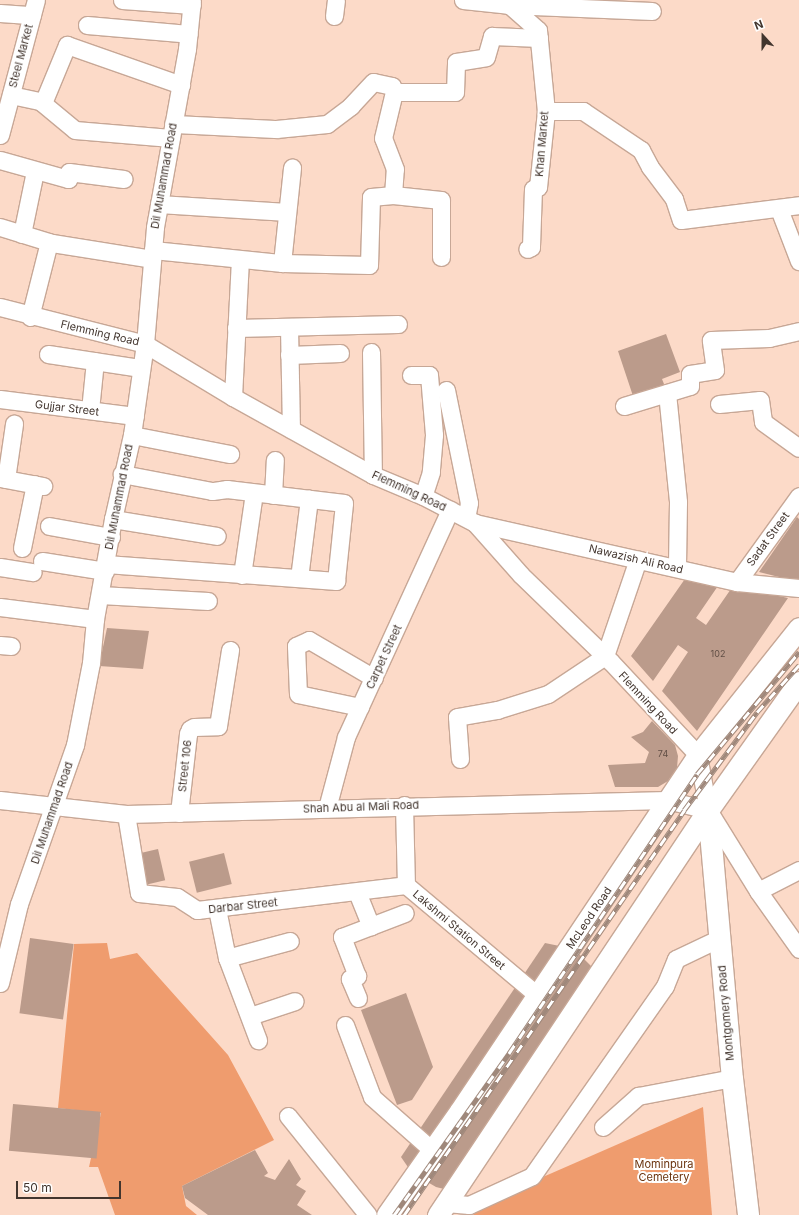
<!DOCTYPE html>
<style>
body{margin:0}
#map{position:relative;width:799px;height:1215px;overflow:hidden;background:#fcdac8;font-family:Inter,sans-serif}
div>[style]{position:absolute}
.green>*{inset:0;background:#ef9c6e}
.building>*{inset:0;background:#bb9b8b;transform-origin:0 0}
.roads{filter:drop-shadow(1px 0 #c7a796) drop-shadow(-1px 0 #c7a796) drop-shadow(0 1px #c7a796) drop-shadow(0 -1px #c7a796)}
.minor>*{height:17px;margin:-8.5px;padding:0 8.5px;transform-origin:8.5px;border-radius:8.5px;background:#fff}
.major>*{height:21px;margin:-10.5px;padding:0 10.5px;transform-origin:10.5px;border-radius:10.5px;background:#fff}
.rail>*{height:4.5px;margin-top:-2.25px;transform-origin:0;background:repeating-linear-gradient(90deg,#fff 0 9px,#9f887b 0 18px);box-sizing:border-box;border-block:1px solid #9f887b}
span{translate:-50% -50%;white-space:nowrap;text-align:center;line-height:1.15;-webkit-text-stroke:4px #fff;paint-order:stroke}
.number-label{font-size:9px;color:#604e45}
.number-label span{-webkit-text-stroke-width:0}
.street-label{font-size:11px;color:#42352e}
.park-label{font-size:11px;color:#6b330e}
.north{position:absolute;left:743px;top:16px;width:40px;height:40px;-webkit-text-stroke:3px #fff;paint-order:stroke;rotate:339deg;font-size:11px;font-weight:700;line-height:16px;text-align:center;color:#42352e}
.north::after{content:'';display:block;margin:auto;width:14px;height:18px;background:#42352e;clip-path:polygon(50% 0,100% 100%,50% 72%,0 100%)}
.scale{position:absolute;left:16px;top:1181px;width:105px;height:18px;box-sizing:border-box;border:2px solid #42352e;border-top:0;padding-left:5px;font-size:12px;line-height:14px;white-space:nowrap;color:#42352e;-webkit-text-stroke:3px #fff;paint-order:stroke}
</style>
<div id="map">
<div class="green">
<div style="clip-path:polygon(107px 943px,110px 959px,137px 953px,228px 1055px,274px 1140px,182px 1186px,186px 1206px,197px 1215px,115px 1215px,98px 1167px,89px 1167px,101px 1113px,58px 1108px,74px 944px)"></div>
<div style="clip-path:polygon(703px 1107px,712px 1215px,473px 1215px,481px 1204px)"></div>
</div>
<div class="building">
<div style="clip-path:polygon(666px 334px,680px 372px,662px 379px,666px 389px,634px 399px,618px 351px)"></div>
<div style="clip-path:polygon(797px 517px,799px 519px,799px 582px,759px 572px)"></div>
<div style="clip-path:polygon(687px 576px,720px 583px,696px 618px,706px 625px,733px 586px,788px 598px,697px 731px,662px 691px,688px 652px,678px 645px,653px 681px,631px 656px)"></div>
<div style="clip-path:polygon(107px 628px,149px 631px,143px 669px,99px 666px)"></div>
<div style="clip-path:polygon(652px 721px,675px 745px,678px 756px,677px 768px,668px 781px,658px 787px,615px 787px,608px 765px,645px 763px,649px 752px,631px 737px,643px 732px)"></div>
<div style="left:158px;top:849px;width:32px;height:21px;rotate:77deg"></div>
<div style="left:224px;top:853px;width:32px;height:36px;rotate:76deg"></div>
<div style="left:30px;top:938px;width:44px;height:76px;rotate:8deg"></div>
<div style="clip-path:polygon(545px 943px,574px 949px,600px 975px,452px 1191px,436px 1187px,412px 1173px,401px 1157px)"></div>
<div style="clip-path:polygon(406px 993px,433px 1067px,412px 1100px,397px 1105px,361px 1010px)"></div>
<div style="left:13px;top:1104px;width:88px;height:47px;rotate:5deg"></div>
<div style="clip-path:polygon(255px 1150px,268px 1173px,264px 1176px,275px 1180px,289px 1159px,301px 1179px,296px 1185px,306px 1191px,297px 1205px,312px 1215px,208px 1215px,185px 1198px,182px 1186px)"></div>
</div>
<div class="roads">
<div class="minor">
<div style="left:122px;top:0;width:70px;rotate:4.1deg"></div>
<div style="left:463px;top:0;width:46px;rotate:6.2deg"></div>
<div style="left:509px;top:5px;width:143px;rotate:2.4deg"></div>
<div style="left:504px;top:0;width:45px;rotate:41.4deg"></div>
<div style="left:538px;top:30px;width:81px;rotate:84.4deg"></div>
<div style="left:546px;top:111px;width:76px;rotate:96deg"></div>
<div style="left:538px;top:187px;width:5px;rotate:158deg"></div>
<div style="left:533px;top:189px;width:58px;rotate:92deg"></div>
<div style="left:531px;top:247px;width:4px;rotate:153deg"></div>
<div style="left:0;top:13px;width:32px;rotate:4deg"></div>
<div style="left:334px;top:16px;width:16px;rotate:-83deg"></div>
<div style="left:87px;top:25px;width:102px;rotate:5deg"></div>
<div style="left:394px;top:92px;width:61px"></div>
<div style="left:455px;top:92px;width:30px;rotate:-88deg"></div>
<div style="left:456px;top:62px;width:30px;rotate:-9deg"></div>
<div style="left:486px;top:57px;width:22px;rotate:-74deg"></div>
<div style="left:492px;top:36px;width:47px;rotate:2.4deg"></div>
<div style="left:11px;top:95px;width:30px;rotate:12deg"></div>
<div style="left:40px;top:101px;width:45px;rotate:39.6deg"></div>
<div style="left:75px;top:130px;width:96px;rotate:4.8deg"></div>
<div style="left:43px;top:103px;width:63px;rotate:-67.5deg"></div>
<div style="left:67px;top:45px;width:121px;rotate:19.3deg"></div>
<div style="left:546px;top:111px;width:37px"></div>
<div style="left:583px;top:111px;width:70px;rotate:33.9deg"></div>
<div style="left:641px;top:150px;width:19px;rotate:62deg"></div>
<div style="left:650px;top:167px;width:40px;rotate:53deg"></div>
<div style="left:674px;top:199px;width:22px;rotate:72deg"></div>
<div style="left:681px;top:220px;width:119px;rotate:-7.2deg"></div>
<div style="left:0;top:135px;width:140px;rotate:-75.1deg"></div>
<div style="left:0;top:160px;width:71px;rotate:15.6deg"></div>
<div style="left:68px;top:179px;width:7px;rotate:-82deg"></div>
<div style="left:69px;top:172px;width:55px;rotate:7.3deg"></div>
<div style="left:393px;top:195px;width:48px;rotate:5.9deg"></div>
<div style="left:441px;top:200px;width:57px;rotate:90deg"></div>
<div style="left:159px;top:204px;width:128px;rotate:3.6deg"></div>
<div style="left:779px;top:209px;width:56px;rotate:69deg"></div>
<div style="left:0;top:227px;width:54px;rotate:17.1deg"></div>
<div style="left:52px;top:243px;width:101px;rotate:9.1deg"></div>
<div style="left:22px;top:234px;width:64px;rotate:-78.3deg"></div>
<div style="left:153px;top:250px;width:130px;rotate:5.8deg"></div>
<div style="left:282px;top:263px;width:87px;rotate:1.3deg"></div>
<div style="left:369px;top:265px;width:68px;rotate:-88.3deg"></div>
<div style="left:371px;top:197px;width:22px;rotate:-5deg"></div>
<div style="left:393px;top:195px;width:26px;rotate:-86deg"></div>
<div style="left:395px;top:169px;width:33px;rotate:-111deg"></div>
<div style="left:383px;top:138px;width:47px;rotate:-76.6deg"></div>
<div style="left:394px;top:92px;width:6px;rotate:-108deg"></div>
<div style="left:392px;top:86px;width:19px;rotate:-168deg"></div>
<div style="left:373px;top:82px;width:33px;rotate:133deg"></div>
<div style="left:351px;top:106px;width:30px;rotate:143deg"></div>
<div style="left:327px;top:124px;width:51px;rotate:174.4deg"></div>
<div style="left:276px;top:129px;width:103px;rotate:-177.2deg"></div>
<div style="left:282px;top:263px;width:96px;rotate:-84deg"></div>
<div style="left:0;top:307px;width:150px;rotate:14.3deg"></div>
<div style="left:145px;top:344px;width:103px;rotate:31.1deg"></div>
<div style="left:233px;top:397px;width:160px;rotate:29.1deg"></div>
<div style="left:373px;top:475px;width:54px;rotate:22.8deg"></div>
<div style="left:423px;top:496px;width:59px;rotate:27.4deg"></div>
<div style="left:475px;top:523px;width:269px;rotate:12.7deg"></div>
<div style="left:737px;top:582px;width:62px;rotate:5.5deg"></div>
<div style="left:30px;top:317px;width:77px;rotate:-75.8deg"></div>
<div style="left:289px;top:327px;width:102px;rotate:88.9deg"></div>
<div style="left:236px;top:328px;width:162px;rotate:-1.4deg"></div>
<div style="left:371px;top:352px;width:123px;rotate:89.1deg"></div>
<div style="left:48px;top:354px;width:94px;rotate:8.6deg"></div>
<div style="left:289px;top:355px;width:51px;rotate:-2.2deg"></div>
<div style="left:411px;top:375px;width:18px"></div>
<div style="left:429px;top:375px;width:60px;rotate:85.2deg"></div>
<div style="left:434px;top:435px;width:37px;rotate:95deg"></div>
<div style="left:431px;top:472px;width:25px;rotate:108deg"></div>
<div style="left:446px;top:390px;width:115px;rotate:78.5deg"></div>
<div style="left:469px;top:503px;width:15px;rotate:101deg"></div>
<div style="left:667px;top:393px;width:110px;rotate:84.2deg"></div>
<div style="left:678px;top:502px;width:66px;rotate:90.9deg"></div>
<div style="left:233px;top:397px;width:137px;rotate:-87.1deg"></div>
<div style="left:0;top:399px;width:136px;rotate:7.2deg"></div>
<div style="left:719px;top:404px;width:41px;rotate:-5.6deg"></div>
<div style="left:760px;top:400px;width:22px;rotate:82deg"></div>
<div style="left:763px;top:422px;width:44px;rotate:35.8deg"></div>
<div style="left:624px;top:406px;width:69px;rotate:-16.9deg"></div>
<div style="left:690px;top:386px;width:12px;rotate:-90deg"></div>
<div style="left:690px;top:374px;width:25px;rotate:-9deg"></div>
<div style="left:715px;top:370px;width:30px;rotate:-98deg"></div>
<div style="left:711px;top:340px;width:58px;rotate:-2deg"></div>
<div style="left:769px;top:338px;width:31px;rotate:-13deg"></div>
<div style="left:90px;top:410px;width:49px;rotate:-84.2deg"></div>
<div style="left:132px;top:435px;width:100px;rotate:11deg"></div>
<div style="left:0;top:478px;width:44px;rotate:10.5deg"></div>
<div style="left:6px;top:479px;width:56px;rotate:-81.7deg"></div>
<div style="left:273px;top:495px;width:35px;rotate:-87deg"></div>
<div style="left:113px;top:519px;width:105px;rotate:9.3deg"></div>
<div style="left:475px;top:523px;width:69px;rotate:48.5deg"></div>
<div style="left:521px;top:575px;width:125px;rotate:44deg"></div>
<div style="left:611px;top:662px;width:127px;rotate:46.9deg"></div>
<div style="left:698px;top:755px;width:56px;rotate:79.7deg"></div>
<div style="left:49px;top:526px;width:63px;rotate:10.1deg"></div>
<div style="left:22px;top:548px;width:65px;rotate:-78.5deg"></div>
<div style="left:42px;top:561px;width:64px;rotate:9deg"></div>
<div style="left:106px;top:564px;width:231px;rotate:4.2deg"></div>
<div style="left:336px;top:581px;width:78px;rotate:-84.1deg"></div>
<div style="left:344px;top:503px;width:118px;rotate:-173.2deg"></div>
<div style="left:227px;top:489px;width:15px;rotate:172deg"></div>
<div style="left:212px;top:491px;width:92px;rotate:-169.3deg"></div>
<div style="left:0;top:567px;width:33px;rotate:9deg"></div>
<div style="left:242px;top:575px;width:83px;rotate:-81.7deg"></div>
<div style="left:299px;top:578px;width:80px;rotate:-82.8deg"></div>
<div style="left:737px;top:582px;width:106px;rotate:-54.2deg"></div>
<div style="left:100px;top:595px;width:108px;rotate:3.2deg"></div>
<div style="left:0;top:607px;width:96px;rotate:7.2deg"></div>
<div style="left:0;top:645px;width:11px;rotate:5deg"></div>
<div style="left:360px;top:707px;width:63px;rotate:-168.2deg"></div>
<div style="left:298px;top:694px;width:48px;rotate:-92.4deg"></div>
<div style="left:296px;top:646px;width:14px;rotate:-25deg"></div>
<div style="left:309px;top:640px;width:75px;rotate:30.3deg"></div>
<div style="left:460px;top:759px;width:42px;rotate:-94.1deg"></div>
<div style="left:457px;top:717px;width:41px;rotate:-9.9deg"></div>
<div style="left:497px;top:710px;width:53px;rotate:-17.4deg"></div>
<div style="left:548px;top:694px;width:69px;rotate:-33.7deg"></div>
<div style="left:605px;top:656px;width:102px;rotate:-71.2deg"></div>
<div style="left:0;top:800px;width:127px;rotate:6.3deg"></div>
<div style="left:126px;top:814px;width:541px;rotate:-1.48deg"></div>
<div style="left:667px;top:800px;width:42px;rotate:13.7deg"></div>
<div style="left:708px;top:810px;width:95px;rotate:58.3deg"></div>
<div style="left:758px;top:891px;width:71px;rotate:54.7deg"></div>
<div style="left:404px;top:805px;width:80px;rotate:88.6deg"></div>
<div style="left:406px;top:885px;width:170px;rotate:40deg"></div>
<div style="left:327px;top:808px;width:73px;rotate:-75deg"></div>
<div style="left:346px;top:737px;width:250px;rotate:-65.4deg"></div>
<div style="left:179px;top:813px;width:80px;rotate:-83.5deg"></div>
<div style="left:188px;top:734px;width:5px;rotate:-68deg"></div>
<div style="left:190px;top:729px;width:4px;rotate:-27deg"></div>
<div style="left:194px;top:727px;width:24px;rotate:-2deg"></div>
<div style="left:218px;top:726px;width:77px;rotate:-81deg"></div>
<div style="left:126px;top:814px;width:80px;rotate:80.7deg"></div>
<div style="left:139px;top:893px;width:38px;rotate:6deg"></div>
<div style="left:177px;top:897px;width:24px;rotate:33deg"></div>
<div style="left:197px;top:910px;width:210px;rotate:-6.8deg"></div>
<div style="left:758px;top:891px;width:46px;rotate:-27.1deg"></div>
<div style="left:357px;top:892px;width:37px;rotate:68deg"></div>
<div style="left:217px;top:909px;width:50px;rotate:78.5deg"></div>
<div style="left:227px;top:958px;width:88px;rotate:69.3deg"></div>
<div style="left:227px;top:958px;width:65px;rotate:-15.1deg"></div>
<div style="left:0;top:983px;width:81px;rotate:-76.5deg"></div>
<div style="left:19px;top:904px;width:169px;rotate:-70.6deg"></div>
<div style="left:75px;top:745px;width:84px;rotate:-79deg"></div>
<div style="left:91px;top:663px;width:44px;rotate:-84.8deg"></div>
<div style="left:95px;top:619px;width:102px;rotate:-79.8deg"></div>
<div style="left:113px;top:519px;width:86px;rotate:-77.3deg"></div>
<div style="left:132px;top:435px;width:92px;rotate:-81.9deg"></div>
<div style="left:145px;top:344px;width:117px;rotate:-85.1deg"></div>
<div style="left:155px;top:227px;width:181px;rotate:-79.8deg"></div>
<div style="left:187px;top:49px;width:49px;rotate:-84.2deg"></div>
<div style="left:358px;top:998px;width:21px;rotate:-113deg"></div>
<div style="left:350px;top:979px;width:8px;rotate:-23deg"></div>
<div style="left:357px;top:976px;width:42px;rotate:-111deg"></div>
<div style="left:342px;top:937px;width:67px;rotate:-20.9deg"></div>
<div style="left:250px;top:1016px;width:47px;rotate:-18.4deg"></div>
<div style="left:345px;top:1025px;width:77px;rotate:69.4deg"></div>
<div style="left:372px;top:1097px;width:81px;rotate:41.5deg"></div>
<div style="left:288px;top:1116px;width:127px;rotate:51.1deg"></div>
<div style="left:603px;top:1127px;width:47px;rotate:-41.5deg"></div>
<div style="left:638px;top:1096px;width:96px;rotate:-10.8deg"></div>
<div style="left:446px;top:1203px;width:23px;rotate:5deg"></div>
<div style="left:469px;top:1205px;width:69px;rotate:-24.7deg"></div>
<div style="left:532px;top:1176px;width:232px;rotate:-55deg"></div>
<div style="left:665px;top:986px;width:29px;rotate:-68deg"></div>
<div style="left:676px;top:959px;width:49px;rotate:-25.5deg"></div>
</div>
<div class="major">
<div style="left:708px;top:810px;width:269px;rotate:84.9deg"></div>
<div style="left:732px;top:1078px;width:138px;rotate:83.3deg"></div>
<div style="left:387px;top:1215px;width:127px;rotate:-54.9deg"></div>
<div style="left:460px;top:1111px;width:428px;rotate:-56.2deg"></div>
<div style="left:698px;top:755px;width:162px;rotate:-51.5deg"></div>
<div style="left:438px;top:1215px;width:487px;rotate:-56.3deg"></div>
<div style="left:708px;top:810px;width:157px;rotate:-54.6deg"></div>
</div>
</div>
<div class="rail">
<div style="left:394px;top:1215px;width:199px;rotate:-54.6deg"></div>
<div style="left:509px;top:1053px;width:336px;rotate:-56deg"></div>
<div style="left:697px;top:774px;width:159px;rotate:-50.1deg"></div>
<div style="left:404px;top:1215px;width:492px;rotate:-55.3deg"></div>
<div style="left:684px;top:810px;width:122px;rotate:-53.3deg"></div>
<div style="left:757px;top:712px;width:63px;rotate:-48.2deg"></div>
</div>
<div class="number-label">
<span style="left:718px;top:654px">102</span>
<span style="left:663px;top:754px">74</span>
</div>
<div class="street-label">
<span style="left:21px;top:56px;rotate:-75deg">Steel Market</span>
<span style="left:542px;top:144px;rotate:-85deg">Khan Market</span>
<span style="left:164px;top:176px;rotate:-80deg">Dil Muhammad Road</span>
<span style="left:100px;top:333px;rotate:13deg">Flemming Road</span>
<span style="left:67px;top:408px;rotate:7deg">Gujjar Street</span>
<span style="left:409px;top:491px;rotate:25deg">Flemming Road</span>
<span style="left:119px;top:497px;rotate:-79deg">Dil Muhammad Road</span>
<span style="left:768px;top:539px;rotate:-54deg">Sadat Street</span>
<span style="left:636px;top:559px;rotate:13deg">Nawazish Ali Road</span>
<span style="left:384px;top:657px;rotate:-65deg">Carpet Street</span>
<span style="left:648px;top:703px;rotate:47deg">Flemming Road</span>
<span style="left:185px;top:766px;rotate:-84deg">Street 106</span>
<span style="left:361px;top:807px;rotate:-2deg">Shah Abu al Mali Road</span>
<span style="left:52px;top:813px;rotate:-71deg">Dil Muhammad Road</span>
<span style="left:243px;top:906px;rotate:-6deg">Darbar Street</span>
<span style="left:589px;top:918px;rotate:-56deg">McLeod Road</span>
<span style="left:459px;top:930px;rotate:40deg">Lakshmi Station Street</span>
<span style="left:726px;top:1013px;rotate:-95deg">Montgomery Road</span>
</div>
<div class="park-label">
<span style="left:664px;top:1171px">Mominpura<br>Cemetery</span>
</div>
<div class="north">N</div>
<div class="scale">50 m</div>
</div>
